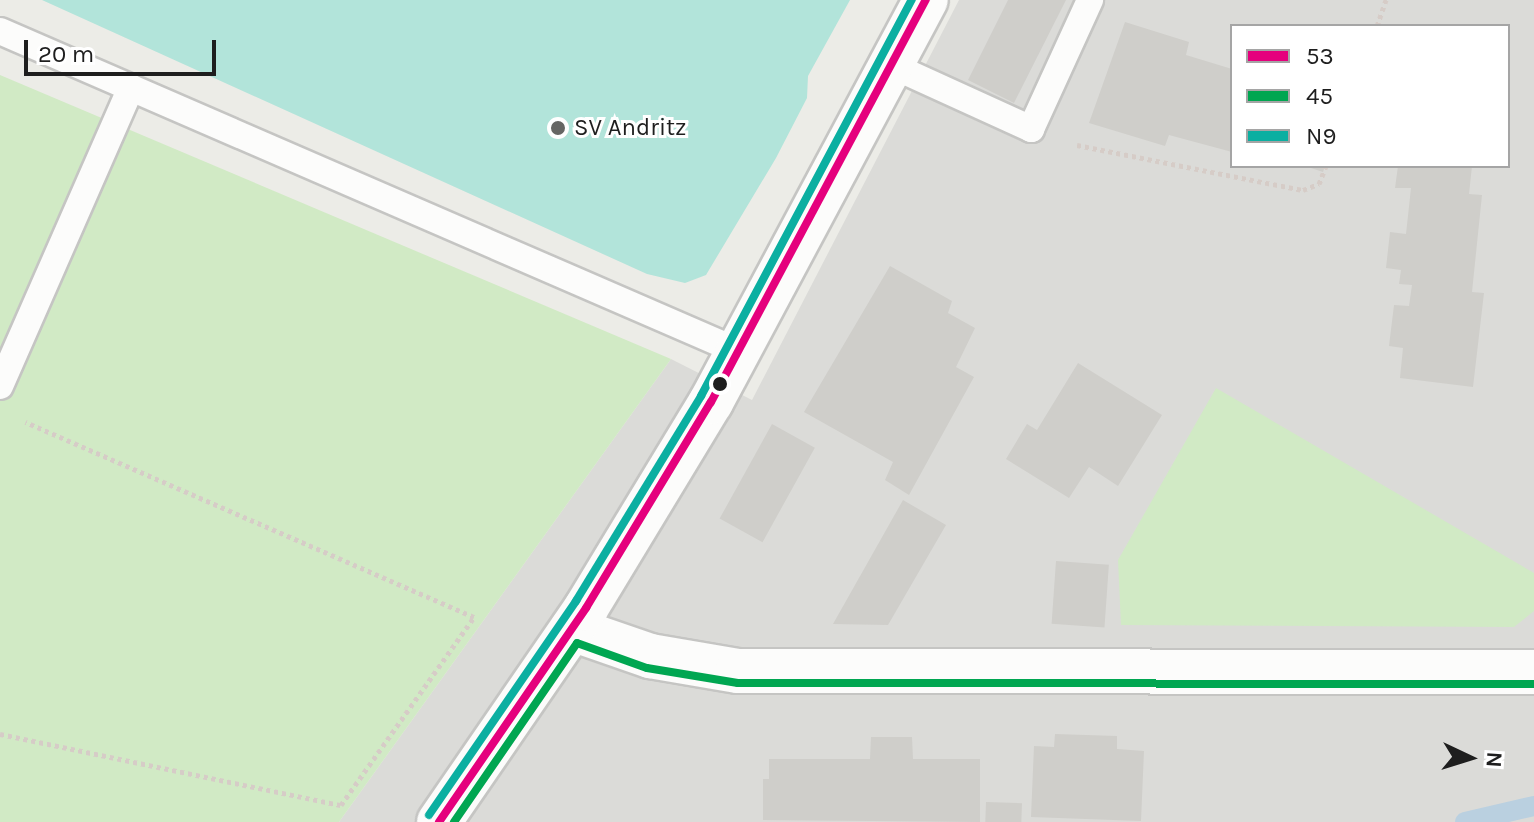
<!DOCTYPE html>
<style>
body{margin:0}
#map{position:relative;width:1534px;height:822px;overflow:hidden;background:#ecece7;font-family:Karla,sans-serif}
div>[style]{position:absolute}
.residential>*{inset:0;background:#dbdbd8}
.grass>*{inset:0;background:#d1eac5}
.pitch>*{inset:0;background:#b2e4da}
.stream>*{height:20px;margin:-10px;padding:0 10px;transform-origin:10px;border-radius:10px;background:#bad0e0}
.building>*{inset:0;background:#cfceca;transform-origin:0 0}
.path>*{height:5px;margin-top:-2.5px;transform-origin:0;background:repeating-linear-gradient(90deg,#d6ccc7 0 4px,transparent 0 8px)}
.roads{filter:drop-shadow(2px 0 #c5c5c3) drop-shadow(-2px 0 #c5c5c3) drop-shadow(0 2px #c5c5c3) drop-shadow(0 -2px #c5c5c3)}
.service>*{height:26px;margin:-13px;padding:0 13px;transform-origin:13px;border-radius:13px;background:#fcfcfb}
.tertiary>*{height:44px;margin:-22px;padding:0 22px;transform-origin:22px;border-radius:22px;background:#fcfcfb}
.bus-1>*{height:8px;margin:-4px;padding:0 4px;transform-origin:4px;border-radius:4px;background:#e5007d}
.bus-2>*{height:8px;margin:-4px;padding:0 4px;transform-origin:4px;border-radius:4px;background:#00a651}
.bus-3>*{height:8px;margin:-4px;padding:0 4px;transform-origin:4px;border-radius:4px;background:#0bafa1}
.dots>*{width:22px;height:22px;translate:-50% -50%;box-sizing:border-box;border:4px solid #fff;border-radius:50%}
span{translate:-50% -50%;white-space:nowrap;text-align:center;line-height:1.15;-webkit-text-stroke:6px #fff;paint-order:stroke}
.poi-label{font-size:24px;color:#1e1e1e}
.left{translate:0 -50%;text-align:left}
.legend{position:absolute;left:1230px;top:24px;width:280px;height:144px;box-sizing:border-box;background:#fff;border:2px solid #a5a5a5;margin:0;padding:10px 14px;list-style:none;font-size:24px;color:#1e1e1e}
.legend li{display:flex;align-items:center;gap:16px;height:40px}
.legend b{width:40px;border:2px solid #a5a5a5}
.north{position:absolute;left:1430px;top:718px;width:80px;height:80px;-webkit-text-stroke:6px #fff;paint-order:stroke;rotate:94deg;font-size:22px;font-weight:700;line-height:32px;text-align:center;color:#1e1e1e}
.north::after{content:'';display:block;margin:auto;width:28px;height:36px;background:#1e1e1e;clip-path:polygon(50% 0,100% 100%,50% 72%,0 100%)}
.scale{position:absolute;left:24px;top:40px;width:192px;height:36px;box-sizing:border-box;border:4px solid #1e1e1e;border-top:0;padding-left:10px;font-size:24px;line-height:28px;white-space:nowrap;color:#1e1e1e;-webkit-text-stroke:6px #fff;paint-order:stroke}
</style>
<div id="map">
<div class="residential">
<div style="clip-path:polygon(evenodd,959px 0,1534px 0,1534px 822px,339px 822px,671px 359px,752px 400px,959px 0,1232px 26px,1508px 26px,1508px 166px,1232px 166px,1232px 26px)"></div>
</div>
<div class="grass">
<div style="clip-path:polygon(0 75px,671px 359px,339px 822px,0 822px)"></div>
<div style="clip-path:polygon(1216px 388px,1534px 573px,1534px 611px,1514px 627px,1121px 625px,1118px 560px)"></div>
</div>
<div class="pitch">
<div style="clip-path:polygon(42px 0,850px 0,808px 76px,807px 98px,776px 158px,706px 275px,685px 283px,647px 274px)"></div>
</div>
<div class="stream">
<div style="left:1465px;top:822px;width:71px;rotate:-13.1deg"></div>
</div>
<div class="building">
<div style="clip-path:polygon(1008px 0,1066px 0,1014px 103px,968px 80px)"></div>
<div style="clip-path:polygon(1125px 22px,1189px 42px,1186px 55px,1232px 69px,1232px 152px,1169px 135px,1165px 146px,1089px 123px)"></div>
<div style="clip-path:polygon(1305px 166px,1325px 166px,1323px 172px)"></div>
<div style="clip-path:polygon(1398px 166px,1472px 166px,1469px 194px,1482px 195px,1472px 292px,1484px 293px,1473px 387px,1400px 378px,1403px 348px,1389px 346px,1394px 305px,1409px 306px,1412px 285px,1399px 284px,1401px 270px,1386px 268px,1390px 232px,1406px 234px,1411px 188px,1395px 188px)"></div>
<div style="clip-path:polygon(890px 266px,952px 301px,948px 313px,975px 328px,956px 367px,974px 377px,909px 495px,885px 480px,893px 462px,804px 412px)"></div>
<div style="clip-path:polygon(1078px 363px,1162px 415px,1118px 486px,1089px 467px,1069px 498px,1006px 459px,1027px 424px,1037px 430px)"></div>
<div style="left:772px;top:424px;width:49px;height:108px;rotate:29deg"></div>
<div style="clip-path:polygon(903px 500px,946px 525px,888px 625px,833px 624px)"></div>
<div style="left:1056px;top:561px;width:53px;height:63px;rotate:4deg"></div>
<div style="clip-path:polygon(1055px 734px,1117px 736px,1117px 749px,1144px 751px,1141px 821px,1031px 817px,1034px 746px,1054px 747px)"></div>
<div style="clip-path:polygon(871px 737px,912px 737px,913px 759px,980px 759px,980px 822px,763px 820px,763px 779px,769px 779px,769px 759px,870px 759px)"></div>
<div style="left:986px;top:802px;width:36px;height:20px;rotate:2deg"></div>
</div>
<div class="path">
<div style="left:1377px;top:26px;width:28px;rotate:-71deg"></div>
<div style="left:1077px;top:145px;width:230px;rotate:11.3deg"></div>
<div style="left:1303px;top:190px;width:17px;rotate:-21deg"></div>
<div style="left:1319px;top:184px;width:19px;rotate:-69deg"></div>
<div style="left:0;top:734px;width:348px;rotate:11.8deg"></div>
<div style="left:341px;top:805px;width:230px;rotate:-54.7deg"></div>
<div style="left:474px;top:617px;width:489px;rotate:-156.5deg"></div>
</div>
<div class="roads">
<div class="service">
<div style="left:0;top:31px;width:807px;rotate:23.45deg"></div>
<div style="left:893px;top:66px;width:152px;rotate:24.5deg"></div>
<div style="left:1031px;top:129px;width:142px;rotate:-65.4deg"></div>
<div style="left:0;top:386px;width:326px;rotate:-66.3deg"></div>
</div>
<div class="tertiary">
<div style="left:572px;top:629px;width:83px;rotate:19.1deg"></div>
<div style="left:650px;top:656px;width:89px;rotate:9.7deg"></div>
<div style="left:738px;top:671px;width:796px;rotate:0.07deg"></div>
<div style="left:439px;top:822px;width:260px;rotate:-55.5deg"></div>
<div style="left:586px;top:608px;width:241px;rotate:-58.8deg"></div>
<div style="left:711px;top:402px;width:456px;rotate:-61.9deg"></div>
</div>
</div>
<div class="bus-1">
<div style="left:439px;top:822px;width:260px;rotate:-55.5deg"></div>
<div style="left:586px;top:608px;width:241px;rotate:-58.8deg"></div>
<div style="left:711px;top:402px;width:456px;rotate:-61.9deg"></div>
</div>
<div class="bus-2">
<div style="left:454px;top:822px;width:217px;rotate:-55.5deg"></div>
<div style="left:577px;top:643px;width:74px;rotate:19.7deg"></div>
<div style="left:647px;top:668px;width:92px;rotate:9.4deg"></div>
<div style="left:738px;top:683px;width:796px;rotate:0.07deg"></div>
</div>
<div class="bus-3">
<div style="left:429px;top:815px;width:260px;rotate:-55.5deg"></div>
<div style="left:576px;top:601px;width:240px;rotate:-58.6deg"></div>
<div style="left:701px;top:396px;width:449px;rotate:-62deg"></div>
</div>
<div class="dots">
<div style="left:558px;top:128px;background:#666664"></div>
<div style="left:720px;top:384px;background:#1e1e1e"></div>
</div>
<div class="poi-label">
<span class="left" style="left:574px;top:128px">SV Andritz</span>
</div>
<ul class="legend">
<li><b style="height:10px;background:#e5007d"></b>53</li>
<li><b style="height:10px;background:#00a651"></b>45</li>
<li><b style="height:10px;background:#0bafa1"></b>N9</li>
</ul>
<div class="north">N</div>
<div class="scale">20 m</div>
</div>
